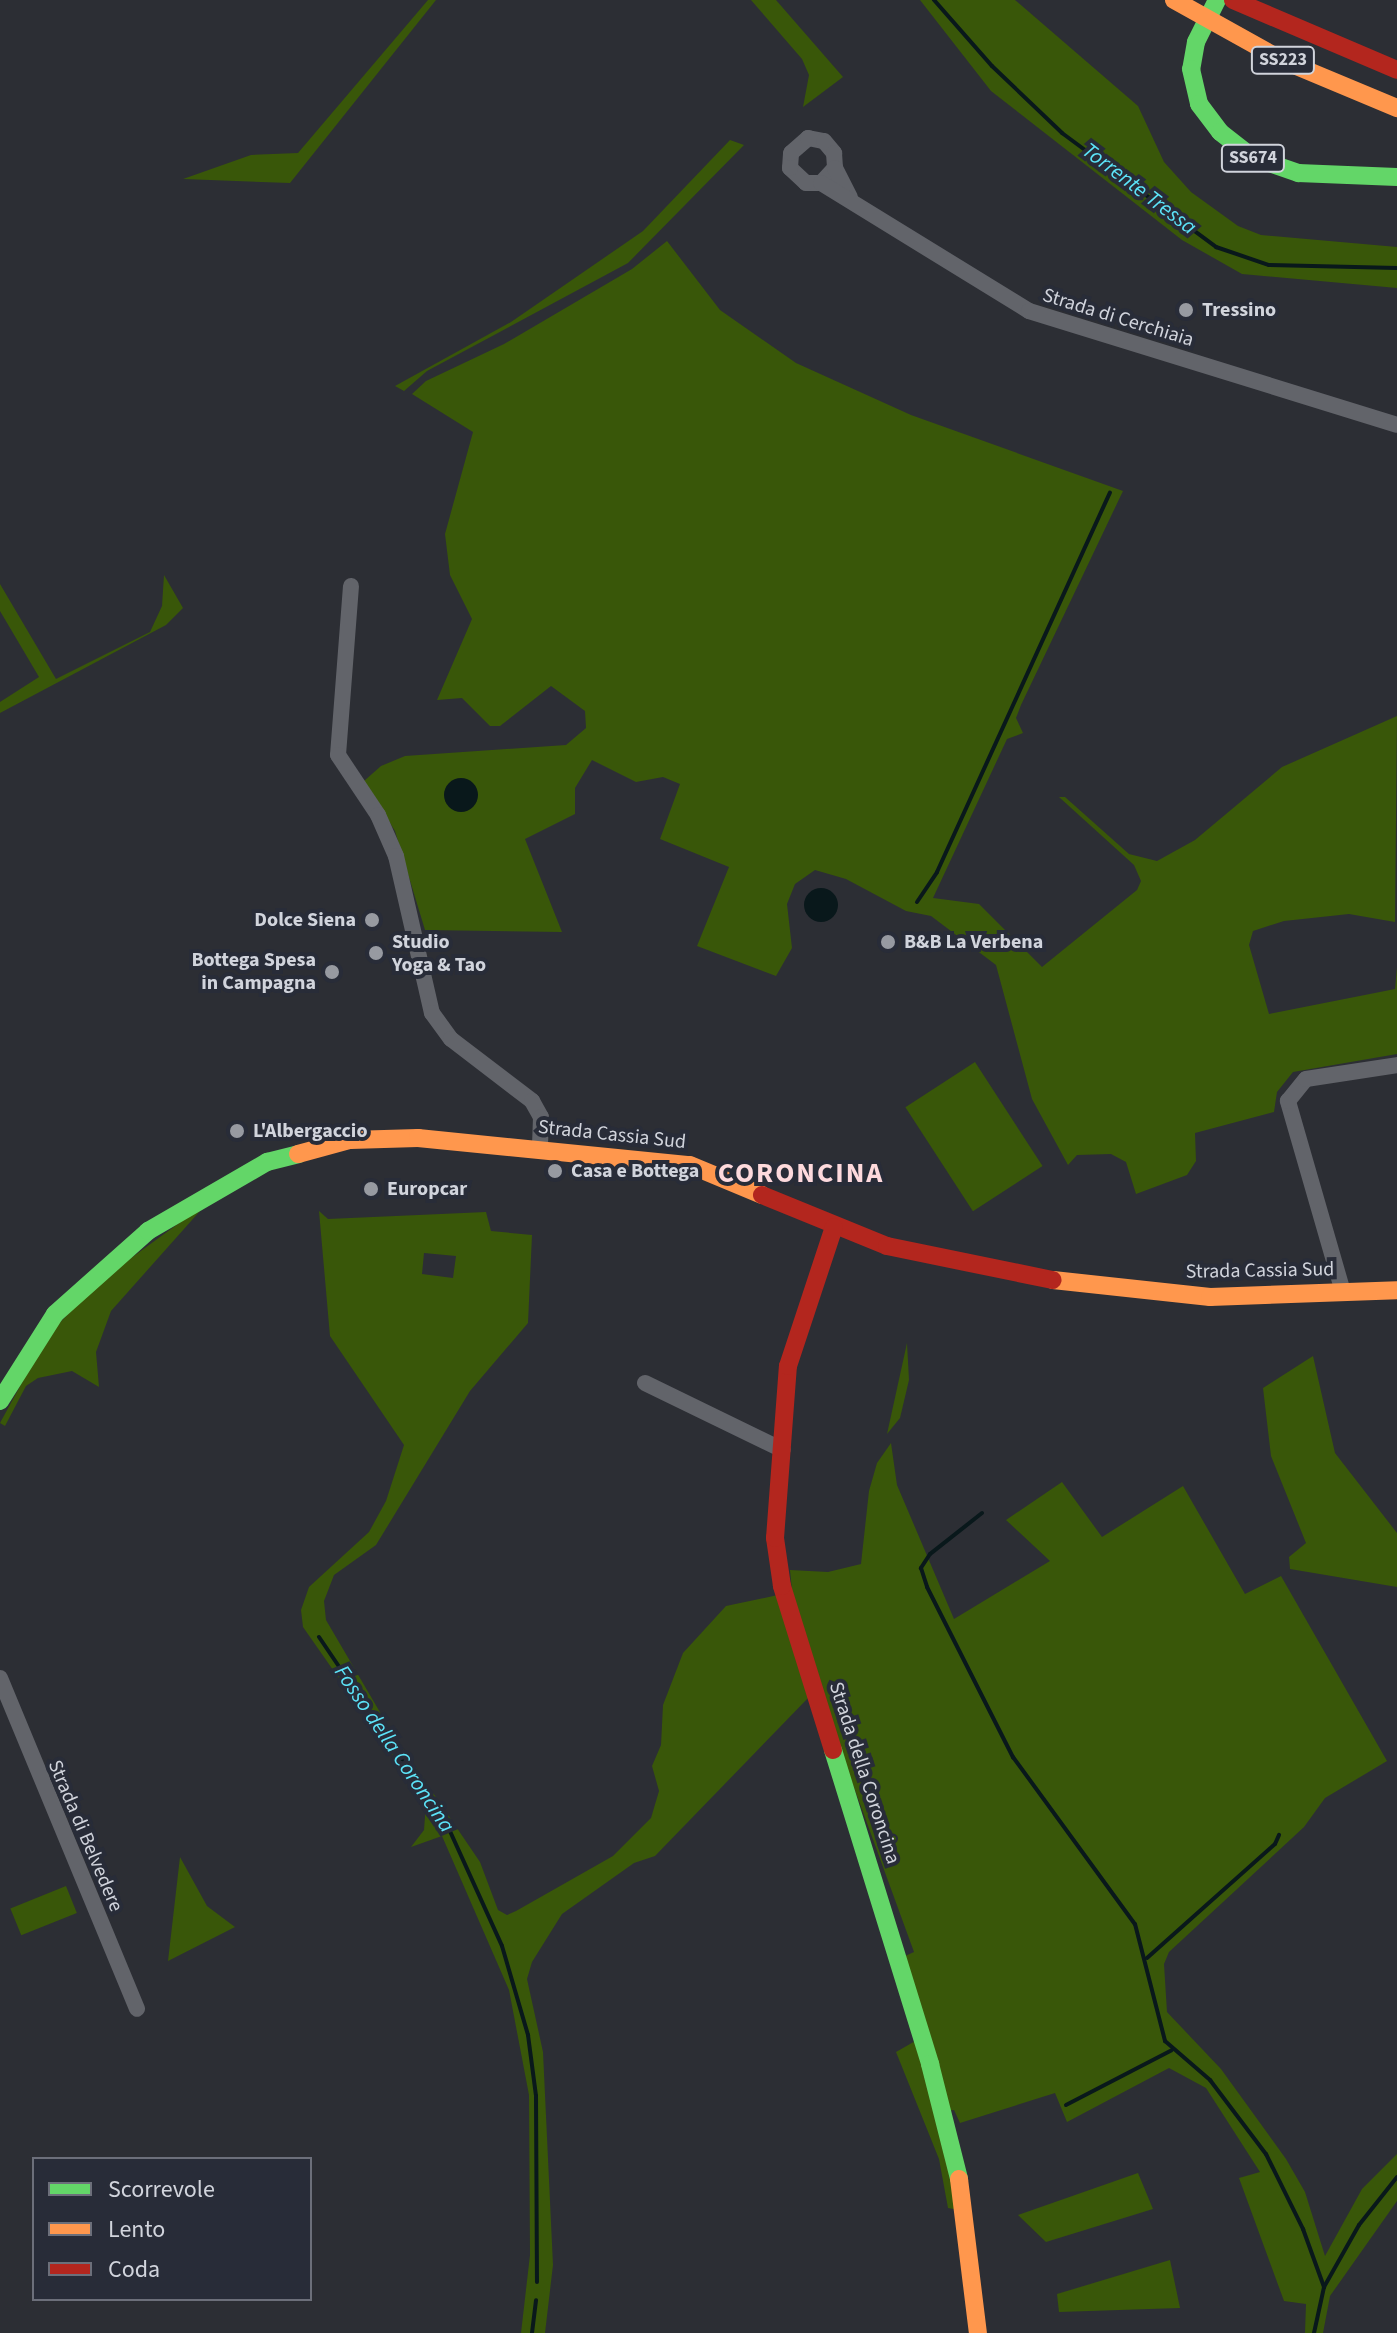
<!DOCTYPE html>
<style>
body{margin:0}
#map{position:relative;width:1397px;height:2333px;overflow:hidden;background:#2c2e34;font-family:"Source Sans 3",sans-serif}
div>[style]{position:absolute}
.green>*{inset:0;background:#395709;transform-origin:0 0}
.water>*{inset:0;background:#09181b}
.round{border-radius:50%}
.stream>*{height:4px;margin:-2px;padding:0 2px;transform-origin:2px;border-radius:2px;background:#09181b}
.street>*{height:16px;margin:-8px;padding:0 8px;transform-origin:8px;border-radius:8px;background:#62646a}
.fast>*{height:18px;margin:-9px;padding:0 9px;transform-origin:9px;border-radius:9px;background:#63d668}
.slow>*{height:18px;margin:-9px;padding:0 9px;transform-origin:9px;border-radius:9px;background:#ff974d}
.jam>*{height:18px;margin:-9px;padding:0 9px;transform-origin:9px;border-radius:9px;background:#b3261e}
.dots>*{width:22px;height:22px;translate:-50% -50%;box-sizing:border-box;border:4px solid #282c38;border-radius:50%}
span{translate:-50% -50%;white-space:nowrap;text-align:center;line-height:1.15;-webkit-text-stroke:8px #282c38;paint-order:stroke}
.shield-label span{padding:2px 6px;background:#282c38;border:2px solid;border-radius:6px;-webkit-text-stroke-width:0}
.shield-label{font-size:18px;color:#d1d4dc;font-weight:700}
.poi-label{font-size:20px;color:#d1d4dc;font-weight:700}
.left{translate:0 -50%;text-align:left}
.right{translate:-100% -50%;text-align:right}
.street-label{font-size:20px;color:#d1d4dc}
.water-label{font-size:22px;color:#5ce3f8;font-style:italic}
.district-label{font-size:28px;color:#fdd9dd;font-weight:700;letter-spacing:2px}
.legend{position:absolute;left:32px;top:2157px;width:280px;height:144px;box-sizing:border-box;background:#282c38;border:2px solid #6c6f7a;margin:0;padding:10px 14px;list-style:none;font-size:24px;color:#d1d4dc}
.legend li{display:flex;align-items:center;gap:16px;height:40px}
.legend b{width:40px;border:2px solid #6c6f7a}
</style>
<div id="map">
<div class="green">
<div style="clip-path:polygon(428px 0,436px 0,290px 183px,183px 179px,251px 155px,298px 153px)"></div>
<div style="clip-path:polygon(751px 0,776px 0,843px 77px,803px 107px,809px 75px,802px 59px)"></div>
<div style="clip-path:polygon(920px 0,1015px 0,1138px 106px,1164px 162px,1191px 192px,1238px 226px,1261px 235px,1397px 247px,1397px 288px,1242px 274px,1182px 240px,991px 91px)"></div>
<div style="clip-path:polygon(730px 140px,744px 145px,628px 263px,427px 371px,404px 391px,395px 386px,511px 322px,643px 231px)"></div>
<div style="clip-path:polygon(667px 241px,720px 310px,796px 363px,911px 415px,1123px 491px,1021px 705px,1016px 718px,1023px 733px,1007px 739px,933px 898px,979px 904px,1042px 967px,1137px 890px,1141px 881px,1134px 865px,1059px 797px,1065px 797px,1129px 854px,1157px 861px,1195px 840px,1282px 767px,1397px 716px,1395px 922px,1349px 914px,1284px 921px,1253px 931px,1249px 945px,1269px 1014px,1395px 989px,1397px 967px,1397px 1054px,1293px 1072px,1277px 1092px,1274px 1112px,1195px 1133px,1196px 1161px,1187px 1175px,1136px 1194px,1126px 1162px,1111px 1154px,1077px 1155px,1068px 1165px,1032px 1099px,996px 965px,931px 916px,906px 911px,846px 879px,815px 870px,795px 884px,787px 904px,792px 948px,776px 976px,697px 946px,729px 867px,660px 839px,680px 784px,663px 777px,636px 782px,592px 760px,575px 788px,575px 814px,525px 839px,562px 932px,425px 930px,395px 831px,364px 781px,381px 766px,405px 756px,566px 745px,586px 728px,585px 711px,551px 686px,500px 726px,490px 726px,462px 698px,437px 700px,472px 619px,450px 575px,445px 534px,473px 432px,412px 394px,426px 381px,504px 344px,632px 269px)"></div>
<div style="clip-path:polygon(164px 575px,183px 608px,166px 625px,0 713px,0 702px,39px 677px,0 611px,0 584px,56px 679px,150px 632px,162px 606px)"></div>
<div style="left:975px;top:1062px;width:124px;height:83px;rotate:57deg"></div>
<div style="clip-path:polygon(208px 1202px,111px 1311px,96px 1352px,99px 1387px,72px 1371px,38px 1378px,26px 1386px,5px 1426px,0 1423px,48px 1335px,101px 1280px)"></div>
<div style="clip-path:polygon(evenodd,319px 1211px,328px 1219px,486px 1212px,491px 1231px,532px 1235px,528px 1323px,470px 1391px,376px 1545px,334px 1575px,324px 1601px,326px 1620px,391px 1731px,480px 1862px,498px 1910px,507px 1915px,516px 1911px,613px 1856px,651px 1818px,659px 1791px,652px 1766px,661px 1745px,663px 1705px,683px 1653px,726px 1606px,778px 1595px,810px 1696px,655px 1856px,634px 1863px,562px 1914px,532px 1962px,527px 1979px,543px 2052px,553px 2265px,545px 2333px,521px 2333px,530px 2255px,529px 2095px,509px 1990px,442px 1836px,411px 1847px,424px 1830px,426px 1803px,303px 1627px,301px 1610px,309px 1587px,369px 1532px,386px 1501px,404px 1445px,330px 1336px,319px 1211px,424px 1253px,456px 1256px,453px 1278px,422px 1274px,424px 1253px)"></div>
<div style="clip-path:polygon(907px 1343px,909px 1380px,900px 1418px,887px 1434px)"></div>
<div style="clip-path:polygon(1313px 1356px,1335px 1453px,1397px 1533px,1397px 1587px,1290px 1569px,1289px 1557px,1306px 1543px,1271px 1456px,1263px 1388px)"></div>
<div style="clip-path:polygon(891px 1443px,897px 1485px,954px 1619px,1050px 1561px,1006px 1520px,1062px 1482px,1102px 1537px,1183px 1486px,1245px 1594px,1281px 1576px,1387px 1761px,1325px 1798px,1304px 1827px,1169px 1952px,1164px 1964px,1167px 2012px,1221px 2069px,1286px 2159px,1305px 2192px,1325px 2256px,1362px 2189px,1397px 2154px,1397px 2201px,1330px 2296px,1323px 2333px,1305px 2333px,1306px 2304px,1284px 2301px,1239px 2178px,1260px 2172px,1206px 2088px,1169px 2068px,1067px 2122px,1055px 2093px,960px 2123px,954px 2110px,948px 2111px,905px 1956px,914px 1952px,836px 1738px,792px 1591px,790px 1570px,828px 1572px,861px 1564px,869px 1491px,877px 1463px)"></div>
<div style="clip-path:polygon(180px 1857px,207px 1906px,235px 1927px,168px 1961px)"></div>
<div style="left:66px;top:1886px;width:29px;height:60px;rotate:68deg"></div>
<div style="clip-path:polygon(917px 2040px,959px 2210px,948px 2208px,939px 2159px,896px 2052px)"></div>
<div style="clip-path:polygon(1138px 2173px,1153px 2209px,1046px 2242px,1018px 2215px)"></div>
<div style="clip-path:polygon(1170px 2260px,1180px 2308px,1059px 2312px,1057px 2294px)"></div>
</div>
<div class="water">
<div class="round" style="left:444px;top:778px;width:34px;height:34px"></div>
<div class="round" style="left:804px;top:888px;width:34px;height:34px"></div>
</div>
<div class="stream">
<div style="left:934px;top:0;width:88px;rotate:48.7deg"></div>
<div style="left:992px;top:66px;width:97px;rotate:43.7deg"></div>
<div style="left:1062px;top:133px;width:192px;rotate:36.5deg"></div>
<div style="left:1216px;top:247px;width:56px;rotate:18.8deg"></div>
<div style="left:1269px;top:265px;width:128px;rotate:1.3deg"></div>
<div style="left:917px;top:902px;width:36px;rotate:-56deg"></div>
<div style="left:937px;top:872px;width:417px;rotate:-65.5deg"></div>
<div style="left:982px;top:1513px;width:66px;rotate:141.7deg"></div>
<div style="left:930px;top:1554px;width:17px;rotate:123deg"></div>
<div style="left:921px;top:1568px;width:20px;rotate:72deg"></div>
<div style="left:927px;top:1587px;width:191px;rotate:63.2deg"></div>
<div style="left:1013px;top:1757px;width:207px;rotate:53.9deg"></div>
<div style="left:1135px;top:1924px;width:121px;rotate:75.6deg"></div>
<div style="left:1165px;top:2041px;width:60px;rotate:40.9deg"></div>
<div style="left:1210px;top:2080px;width:93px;rotate:52.9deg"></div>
<div style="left:1266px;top:2154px;width:84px;rotate:63.7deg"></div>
<div style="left:1303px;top:2229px;width:62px;rotate:70.1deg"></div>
<div style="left:319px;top:1637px;width:232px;rotate:55.9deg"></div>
<div style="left:449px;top:1829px;width:128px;rotate:65.6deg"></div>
<div style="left:502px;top:1946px;width:93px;rotate:73.7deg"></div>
<div style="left:528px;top:2035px;width:62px;rotate:82.5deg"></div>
<div style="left:536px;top:2096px;width:186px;rotate:89.7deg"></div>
<div style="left:1147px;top:1958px;width:171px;rotate:-41.7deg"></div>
<div style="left:1275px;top:1844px;width:10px;rotate:-66deg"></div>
<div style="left:1066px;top:2105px;width:119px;rotate:-27.4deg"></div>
<div style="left:532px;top:2333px;width:33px;rotate:-83deg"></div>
<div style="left:1314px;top:2333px;width:47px;rotate:-77.7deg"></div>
<div style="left:1324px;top:2287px;width:71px;rotate:-60.6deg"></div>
<div style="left:1359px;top:2225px;width:61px;rotate:-51.6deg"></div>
</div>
<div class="street">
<div style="left:835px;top:168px;width:21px;rotate:133deg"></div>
<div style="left:821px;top:183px;width:15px;rotate:180deg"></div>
<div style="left:806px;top:183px;width:22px;rotate:-137deg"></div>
<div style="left:790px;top:168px;width:15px;rotate:-86deg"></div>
<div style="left:791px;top:153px;width:23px;rotate:-41deg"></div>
<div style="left:808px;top:138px;width:16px;rotate:11deg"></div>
<div style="left:824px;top:141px;width:16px;rotate:50deg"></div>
<div style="left:834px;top:153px;width:15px;rotate:86deg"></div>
<div style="left:835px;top:168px;width:33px;rotate:63deg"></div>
<div style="left:821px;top:183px;width:244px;rotate:31.6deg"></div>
<div style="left:1029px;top:311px;width:385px;rotate:17.2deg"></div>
<div style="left:351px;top:586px;width:169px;rotate:94.4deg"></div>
<div style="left:338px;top:755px;width:72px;rotate:56.3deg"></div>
<div style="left:378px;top:815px;width:45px;rotate:66.3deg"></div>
<div style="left:396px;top:856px;width:161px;rotate:77.1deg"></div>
<div style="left:432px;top:1013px;width:32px;rotate:54deg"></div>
<div style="left:451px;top:1039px;width:102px;rotate:37.4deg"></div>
<div style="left:532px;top:1101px;width:18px;rotate:61deg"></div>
<div style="left:541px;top:1117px;width:32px;rotate:92deg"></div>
<div style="left:1343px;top:1292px;width:199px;rotate:-106.1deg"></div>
<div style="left:1288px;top:1101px;width:28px;rotate:-51deg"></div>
<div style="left:1306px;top:1079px;width:92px;rotate:-8.7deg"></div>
<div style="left:645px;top:1383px;width:153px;rotate:25.9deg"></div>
<div style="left:0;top:1678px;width:358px;rotate:67.5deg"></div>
</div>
<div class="fast">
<div style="left:1217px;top:0;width:47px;rotate:116.6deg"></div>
<div style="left:1196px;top:42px;width:27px;rotate:100deg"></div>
<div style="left:1191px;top:69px;width:36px;rotate:77deg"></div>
<div style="left:1199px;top:104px;width:35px;rotate:53deg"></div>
<div style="left:1220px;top:132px;width:41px;rotate:38deg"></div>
<div style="left:1252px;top:157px;width:49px;rotate:19.2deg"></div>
<div style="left:1298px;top:173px;width:99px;rotate:2.3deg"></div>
<div style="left:0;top:1401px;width:103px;rotate:-57.7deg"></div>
<div style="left:55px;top:1314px;width:125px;rotate:-41.7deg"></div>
<div style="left:148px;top:1231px;width:138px;rotate:-30.1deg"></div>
<div style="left:267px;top:1162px;width:32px;rotate:-14deg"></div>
<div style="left:833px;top:1750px;width:329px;rotate:72.8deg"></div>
<div style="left:930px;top:2064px;width:119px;rotate:75.8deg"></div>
</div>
<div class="slow">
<div style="left:1174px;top:0;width:124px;rotate:29.1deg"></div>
<div style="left:1282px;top:60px;width:125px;rotate:22.7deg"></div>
<div style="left:298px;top:1154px;width:54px;rotate:-15.1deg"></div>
<div style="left:350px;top:1140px;width:68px;rotate:-1.7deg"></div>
<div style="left:418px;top:1138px;width:273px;rotate:5.7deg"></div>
<div style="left:690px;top:1165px;width:78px;rotate:22.6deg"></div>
<div style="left:1053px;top:1280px;width:158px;rotate:6.2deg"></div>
<div style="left:1210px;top:1297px;width:187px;rotate:-2.1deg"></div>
<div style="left:959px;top:2179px;width:155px;rotate:83deg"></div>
</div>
<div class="jam">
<div style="left:1233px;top:0;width:178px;rotate:23.1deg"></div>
<div style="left:762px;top:1195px;width:135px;rotate:22.2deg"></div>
<div style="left:887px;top:1246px;width:169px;rotate:11.6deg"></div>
<div style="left:833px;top:1750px;width:172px;rotate:-107.3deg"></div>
<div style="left:782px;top:1586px;width:49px;rotate:-98.3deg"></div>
<div style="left:775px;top:1538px;width:172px;rotate:-85.7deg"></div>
<div style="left:788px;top:1366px;width:146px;rotate:-71.7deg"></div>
</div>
<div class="dots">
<div style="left:1186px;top:310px;background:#979aa1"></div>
<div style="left:372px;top:920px;background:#979aa1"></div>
<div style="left:888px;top:942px;background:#979aa1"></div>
<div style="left:376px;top:953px;background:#979aa1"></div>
<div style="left:332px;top:972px;background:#979aa1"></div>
<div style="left:237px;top:1131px;background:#979aa1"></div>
<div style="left:555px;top:1171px;background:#979aa1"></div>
<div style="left:371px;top:1189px;background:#979aa1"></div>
</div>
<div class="shield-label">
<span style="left:1283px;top:60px">SS223</span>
<span style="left:1253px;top:158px">SS674</span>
</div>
<div class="poi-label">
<span class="left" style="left:1202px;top:310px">Tressino</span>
<span class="right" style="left:356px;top:920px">Dolce Siena</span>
<span class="left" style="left:392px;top:954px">Studio<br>Yoga &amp; Tao</span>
<span class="left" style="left:904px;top:942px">B&amp;B La Verbena</span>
<span class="right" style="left:316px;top:972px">Bottega Spesa<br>in Campagna</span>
<span class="left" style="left:253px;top:1131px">L'Albergaccio</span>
<span class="left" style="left:571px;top:1171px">Casa e Bottega</span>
<span class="left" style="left:387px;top:1189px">Europcar</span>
</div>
<div class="street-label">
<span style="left:1118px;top:318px;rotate:17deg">Strada di Cerchiaia</span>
<span style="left:612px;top:1135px;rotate:6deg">Strada Cassia Sud</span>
<span style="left:1260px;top:1271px;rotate:-1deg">Strada Cassia Sud</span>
<span style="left:864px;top:1773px;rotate:72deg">Strada della Coroncina</span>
<span style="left:85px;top:1836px;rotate:67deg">Strada di Belvedere</span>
</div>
<div class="water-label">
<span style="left:1139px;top:189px;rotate:37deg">Torrente Tressa</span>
<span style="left:394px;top:1749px;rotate:56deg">Fosso della Coroncina</span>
</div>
<div class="district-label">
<span style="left:801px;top:1173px">CORONCINA</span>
</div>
<ul class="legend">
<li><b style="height:10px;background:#63d668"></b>Scorrevole</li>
<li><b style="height:10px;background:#ff974d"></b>Lento</li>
<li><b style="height:10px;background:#b3261e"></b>Coda</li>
</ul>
</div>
